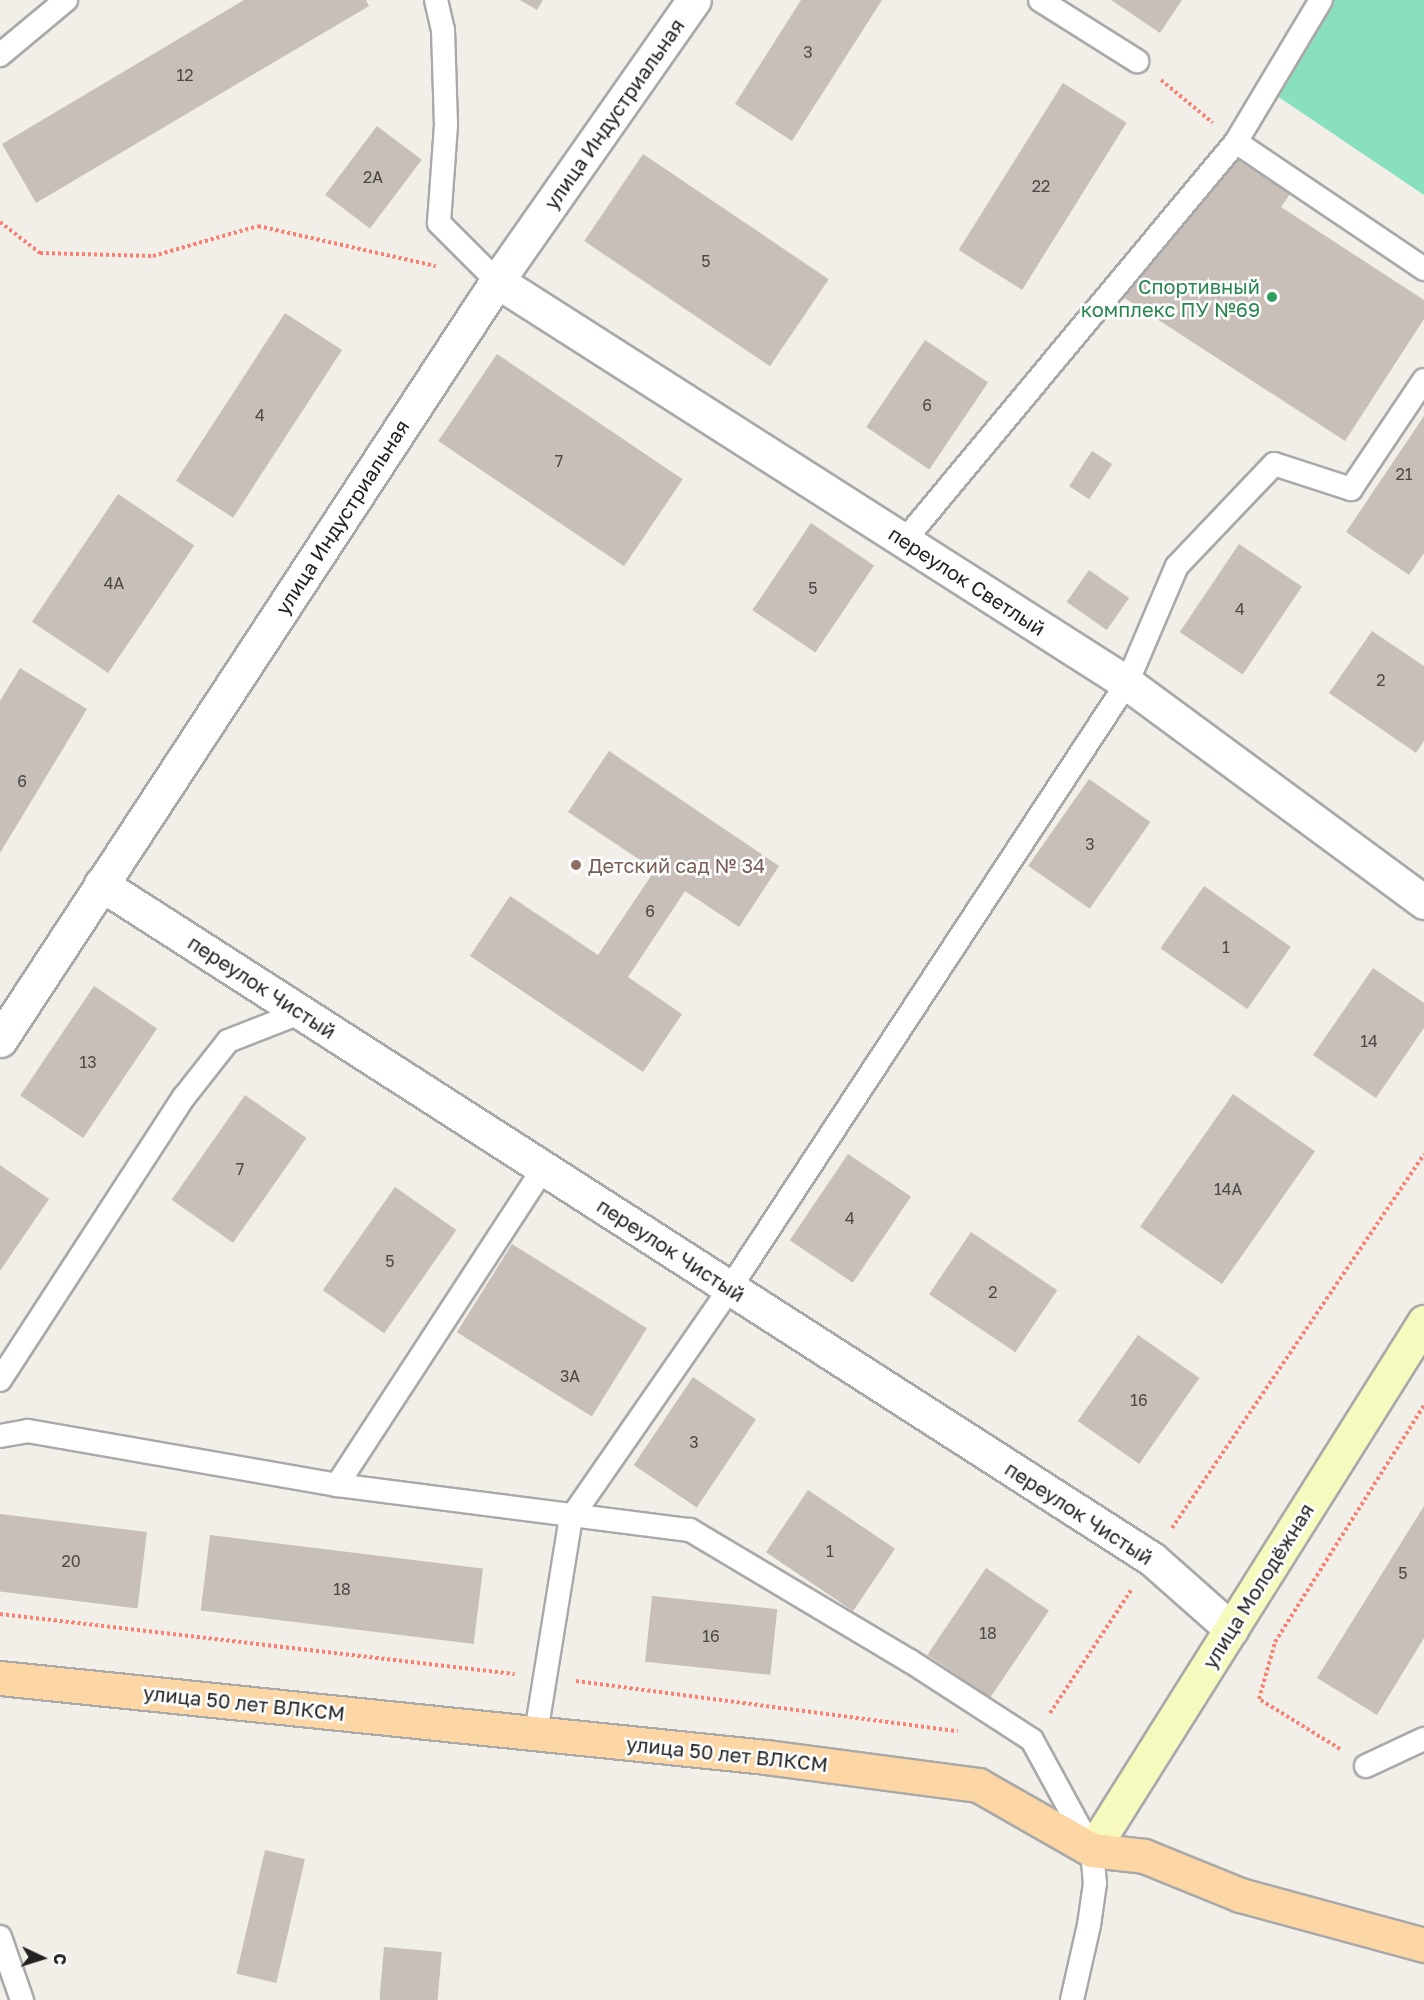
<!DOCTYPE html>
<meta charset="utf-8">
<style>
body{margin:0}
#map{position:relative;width:1424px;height:2000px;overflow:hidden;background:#f2efe9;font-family:"Golos Text",sans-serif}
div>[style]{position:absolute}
.pitch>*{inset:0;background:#88e0be}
.building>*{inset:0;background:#c7bfb8;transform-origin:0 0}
.path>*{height:4px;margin-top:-2px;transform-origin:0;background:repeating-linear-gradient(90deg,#fa8072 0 3px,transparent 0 6px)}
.roads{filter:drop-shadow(2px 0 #a9a9a9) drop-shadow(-2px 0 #a9a9a9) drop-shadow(0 2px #a9a9a9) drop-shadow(0 -2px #a9a9a9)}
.service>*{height:22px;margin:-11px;padding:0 11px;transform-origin:11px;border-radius:11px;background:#fff}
.minor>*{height:33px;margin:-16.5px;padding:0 16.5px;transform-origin:16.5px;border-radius:16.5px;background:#fff}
.tertiary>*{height:33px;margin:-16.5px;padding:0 16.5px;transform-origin:16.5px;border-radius:16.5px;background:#fff}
.secondary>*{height:33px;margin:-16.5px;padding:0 16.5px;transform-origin:16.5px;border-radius:16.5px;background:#f7fabf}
.primary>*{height:33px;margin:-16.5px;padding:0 16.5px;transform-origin:16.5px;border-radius:16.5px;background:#fcd6a4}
.dots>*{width:16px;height:16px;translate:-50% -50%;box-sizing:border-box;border:3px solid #fff;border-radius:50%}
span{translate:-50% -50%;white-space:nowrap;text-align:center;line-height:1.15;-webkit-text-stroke:5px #fff;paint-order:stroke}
.number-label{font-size:16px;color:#4b4948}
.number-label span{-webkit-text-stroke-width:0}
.street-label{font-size:20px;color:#222}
.leisure-label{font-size:20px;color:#27864d}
.right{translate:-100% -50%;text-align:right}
.education-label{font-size:20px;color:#785e54}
.left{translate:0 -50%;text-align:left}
.north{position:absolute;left:12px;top:1928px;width:60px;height:60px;-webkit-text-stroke:4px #fff;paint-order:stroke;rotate:94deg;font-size:16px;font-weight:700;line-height:24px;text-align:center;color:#222}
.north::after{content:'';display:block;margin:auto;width:21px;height:27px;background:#222;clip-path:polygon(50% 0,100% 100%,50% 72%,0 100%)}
</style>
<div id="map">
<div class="pitch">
<div style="clip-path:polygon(1328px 0,1424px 0,1424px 195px,1268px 90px)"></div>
</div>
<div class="building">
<div style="clip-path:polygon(244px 0,366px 0,369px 6px,36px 203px,2px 144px)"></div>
<div style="clip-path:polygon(520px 0,543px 0,537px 10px)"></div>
<div style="clip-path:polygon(801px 0,882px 0,792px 141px,735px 104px)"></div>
<div style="clip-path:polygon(1111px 0,1182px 0,1160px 33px)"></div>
<div style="left:1063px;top:83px;width:75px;height:197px;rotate:32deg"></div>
<div style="left:377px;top:126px;width:56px;height:86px;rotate:37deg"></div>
<div style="left:643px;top:154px;width:224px;height:105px;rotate:34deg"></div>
<div style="clip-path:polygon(1229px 154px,1290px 194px,1281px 207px,1424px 300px,1424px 319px,1345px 441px,1120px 295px)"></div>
<div style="left:285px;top:313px;width:68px;height:200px;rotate:33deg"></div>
<div style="left:925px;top:340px;width:76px;height:105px;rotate:34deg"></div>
<div style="left:497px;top:354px;width:224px;height:105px;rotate:34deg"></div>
<div style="clip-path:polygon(1424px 416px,1424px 553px,1409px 575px,1346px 532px)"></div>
<div style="left:1092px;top:451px;width:24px;height:42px;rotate:33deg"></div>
<div style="left:118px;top:494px;width:92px;height:154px;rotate:34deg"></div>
<div style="left:811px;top:523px;width:76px;height:105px;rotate:34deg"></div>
<div style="left:1239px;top:544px;width:76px;height:106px;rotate:34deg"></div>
<div style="left:1089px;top:570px;width:49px;height:39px;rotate:35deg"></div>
<div style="clip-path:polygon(1372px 631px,1424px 666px,1424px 741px,1416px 753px,1329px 693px)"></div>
<div style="clip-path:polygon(20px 668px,87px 709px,0 853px,0 701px)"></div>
<div style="clip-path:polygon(609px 751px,779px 866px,739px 927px,685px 891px,628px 977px,682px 1014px,643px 1072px,470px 956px,510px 896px,598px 955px,655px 870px,568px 812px)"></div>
<div style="left:1089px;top:779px;width:75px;height:106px;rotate:35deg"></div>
<div style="left:1204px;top:886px;width:106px;height:76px;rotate:35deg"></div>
<div style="clip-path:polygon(1373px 968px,1424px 1003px,1424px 1028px,1376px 1098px,1313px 1055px)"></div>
<div style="left:94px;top:986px;width:76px;height:132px;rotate:34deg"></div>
<div style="left:1233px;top:1094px;width:100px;height:162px;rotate:35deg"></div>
<div style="left:245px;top:1095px;width:75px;height:128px;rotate:35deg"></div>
<div style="left:848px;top:1154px;width:76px;height:104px;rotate:34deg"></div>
<div style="clip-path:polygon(0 1165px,49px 1199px,0 1271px)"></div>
<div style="left:395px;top:1187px;width:75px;height:126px;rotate:35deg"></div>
<div style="left:971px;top:1232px;width:104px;height:75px;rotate:34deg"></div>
<div style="left:512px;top:1244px;width:159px;height:104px;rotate:32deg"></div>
<div style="left:1138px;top:1335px;width:75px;height:105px;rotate:35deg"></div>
<div style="left:693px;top:1377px;width:76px;height:106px;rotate:34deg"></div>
<div style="left:808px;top:1490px;width:105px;height:75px;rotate:34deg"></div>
<div style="clip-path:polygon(1424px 1506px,1424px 1638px,1377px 1715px,1317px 1678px)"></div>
<div style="left:0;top:1514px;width:148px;height:77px;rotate:7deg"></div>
<div style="left:210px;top:1535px;width:275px;height:76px;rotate:7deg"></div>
<div style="left:986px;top:1568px;width:76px;height:105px;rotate:34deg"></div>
<div style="left:652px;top:1596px;width:126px;height:66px;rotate:6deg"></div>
<div style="left:265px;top:1850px;width:41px;height:127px;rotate:13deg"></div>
<div style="left:384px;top:1947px;width:58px;height:53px;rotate:5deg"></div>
</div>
<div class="path">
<div style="left:1161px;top:80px;width:67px;rotate:39.6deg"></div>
<div style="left:0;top:222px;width:51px;rotate:37.8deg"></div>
<div style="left:40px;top:253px;width:113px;rotate:1.5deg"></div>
<div style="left:153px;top:256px;width:109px;rotate:-15.9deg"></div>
<div style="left:258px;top:226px;width:182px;rotate:12.7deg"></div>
<div style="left:1172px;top:1528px;width:451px;rotate:-56deg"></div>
<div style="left:0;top:1614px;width:518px;rotate:6.65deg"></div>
<div style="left:576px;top:1681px;width:385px;rotate:7.5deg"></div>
<div style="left:1050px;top:1713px;width:147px;rotate:-56.6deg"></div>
<div style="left:1340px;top:1749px;width:95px;rotate:-148.3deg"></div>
<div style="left:1259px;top:1699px;width:59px;rotate:-74.3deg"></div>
<div style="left:1275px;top:1642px;width:280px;rotate:-57.8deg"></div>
</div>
<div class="roads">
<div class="service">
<div style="left:436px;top:0;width:31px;rotate:77deg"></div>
<div style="left:443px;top:30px;width:95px;rotate:88.2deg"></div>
<div style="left:446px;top:125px;width:98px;rotate:94.1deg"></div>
<div style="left:439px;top:223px;width:82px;rotate:45deg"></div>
<div style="left:1040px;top:0;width:115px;rotate:32.2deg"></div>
<div style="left:0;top:55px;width:86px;rotate:-39.8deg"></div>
<div style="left:1236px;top:142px;width:227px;rotate:34deg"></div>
<div style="left:904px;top:541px;width:519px;rotate:-50.24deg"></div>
<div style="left:1236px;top:142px;width:165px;rotate:-59.1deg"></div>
<div style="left:0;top:1380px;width:338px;rotate:-57deg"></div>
<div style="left:184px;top:1097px;width:71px;rotate:-51.8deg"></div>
<div style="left:228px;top:1041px;width:79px;rotate:-21.4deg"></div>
<div style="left:0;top:1436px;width:28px;rotate:-10deg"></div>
<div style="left:28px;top:1431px;width:314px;rotate:9.9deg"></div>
<div style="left:337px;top:1485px;width:356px;rotate:7.3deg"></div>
<div style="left:690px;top:1530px;width:256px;rotate:30.8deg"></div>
<div style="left:910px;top:1661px;width:145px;rotate:32.9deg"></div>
<div style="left:1032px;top:1740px;width:125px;rotate:61.4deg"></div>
<div style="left:1092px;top:1850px;width:33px;rotate:85deg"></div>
<div style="left:1095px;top:1883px;width:42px;rotate:98.1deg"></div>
<div style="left:1089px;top:1925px;width:77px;rotate:102.8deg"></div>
<div style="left:337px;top:1485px;width:379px;rotate:-56.9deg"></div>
<div style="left:536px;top:1733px;width:218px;rotate:-80.8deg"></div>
<div style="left:571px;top:1518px;width:280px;rotate:-55.3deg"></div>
<div style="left:730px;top:1288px;width:724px;rotate:-56.73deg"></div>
<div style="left:1127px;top:683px;width:127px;rotate:-66.9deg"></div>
<div style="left:1177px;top:566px;width:141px;rotate:-46.4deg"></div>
<div style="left:1274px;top:464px;width:81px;rotate:18deg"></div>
<div style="left:1351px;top:489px;width:131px;rotate:-56.2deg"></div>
<div style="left:1366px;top:1766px;width:64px;rotate:-25deg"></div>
<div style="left:0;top:1937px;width:67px;rotate:70.8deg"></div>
</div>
<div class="minor">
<div style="left:497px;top:281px;width:747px;rotate:32.54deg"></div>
<div style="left:1127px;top:683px;width:369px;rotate:36.4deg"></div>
<div style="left:101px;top:884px;width:1249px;rotate:32.71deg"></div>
<div style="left:1152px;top:1559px;width:106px;rotate:41.5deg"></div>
</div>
<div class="tertiary">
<div style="left:0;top:1040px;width:907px;rotate:-56.78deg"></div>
<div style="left:497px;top:281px;width:343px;rotate:-55deg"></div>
</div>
<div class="secondary">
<div style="left:1092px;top:1850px;width:624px;rotate:-57.84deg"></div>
</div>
<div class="primary">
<div style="left:0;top:1678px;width:770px;rotate:5.89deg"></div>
<div style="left:766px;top:1757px;width:214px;rotate:7.5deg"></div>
<div style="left:978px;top:1785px;width:131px;rotate:29.7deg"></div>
<div style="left:1092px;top:1850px;width:52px;rotate:6.6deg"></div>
<div style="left:1144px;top:1856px;width:104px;rotate:22.1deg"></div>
<div style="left:1240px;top:1895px;width:191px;rotate:15.2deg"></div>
</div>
</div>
<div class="dots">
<div style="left:1272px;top:297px;background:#2e9e5b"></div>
<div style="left:576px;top:865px;background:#8d6e63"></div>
</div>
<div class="number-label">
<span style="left:808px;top:52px">3</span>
<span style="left:185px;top:75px">12</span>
<span style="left:373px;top:177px">2А</span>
<span style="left:1041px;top:186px">22</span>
<span style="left:706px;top:261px">5</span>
<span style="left:927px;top:405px">6</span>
<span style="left:260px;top:415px">4</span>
<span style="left:559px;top:461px">7</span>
<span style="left:1404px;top:474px">21</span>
<span style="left:114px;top:583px">4А</span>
<span style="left:813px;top:588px">5</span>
<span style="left:1240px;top:609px">4</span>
<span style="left:1381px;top:680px">2</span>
<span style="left:22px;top:781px">6</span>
<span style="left:1090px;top:844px">3</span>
<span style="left:650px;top:911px">6</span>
<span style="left:1226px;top:947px">1</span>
<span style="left:1369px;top:1041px">14</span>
<span style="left:88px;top:1062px">13</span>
<span style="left:240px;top:1169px">7</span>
<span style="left:1228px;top:1189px">14А</span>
<span style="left:850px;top:1218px">4</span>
<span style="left:390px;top:1261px">5</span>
<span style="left:993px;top:1292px">2</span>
<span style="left:570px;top:1376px">3А</span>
<span style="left:1139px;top:1400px">16</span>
<span style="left:694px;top:1442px">3</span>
<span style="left:830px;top:1551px">1</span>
<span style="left:71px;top:1561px">20</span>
<span style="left:1403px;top:1573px">5</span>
<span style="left:342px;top:1589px">18</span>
<span style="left:988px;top:1633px">18</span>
<span style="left:711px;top:1636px">16</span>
</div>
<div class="street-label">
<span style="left:614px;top:114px;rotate:-55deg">улица Индустриальная</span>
<span style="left:342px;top:517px;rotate:-57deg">улица Индустриальная</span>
<span style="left:967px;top:581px;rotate:33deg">переулок Светлый</span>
<span style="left:262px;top:987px;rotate:33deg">переулок Чистый</span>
<span style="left:671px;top:1250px;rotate:33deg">переулок Чистый</span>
<span style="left:1079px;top:1513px;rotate:33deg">переулок Чистый</span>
<span style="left:1258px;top:1586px;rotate:-58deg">улица Молодёжная</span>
<span style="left:244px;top:1703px;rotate:6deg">улица 50 лет ВЛКСМ</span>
<span style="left:727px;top:1754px;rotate:6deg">улица 50 лет ВЛКСМ</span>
</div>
<div class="leisure-label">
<span class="right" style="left:1260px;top:298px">Спортивный<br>комплекс ПУ №69</span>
</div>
<div class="education-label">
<span class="left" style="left:588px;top:865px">Детский сад № 34</span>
</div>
<div class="north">С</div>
</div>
